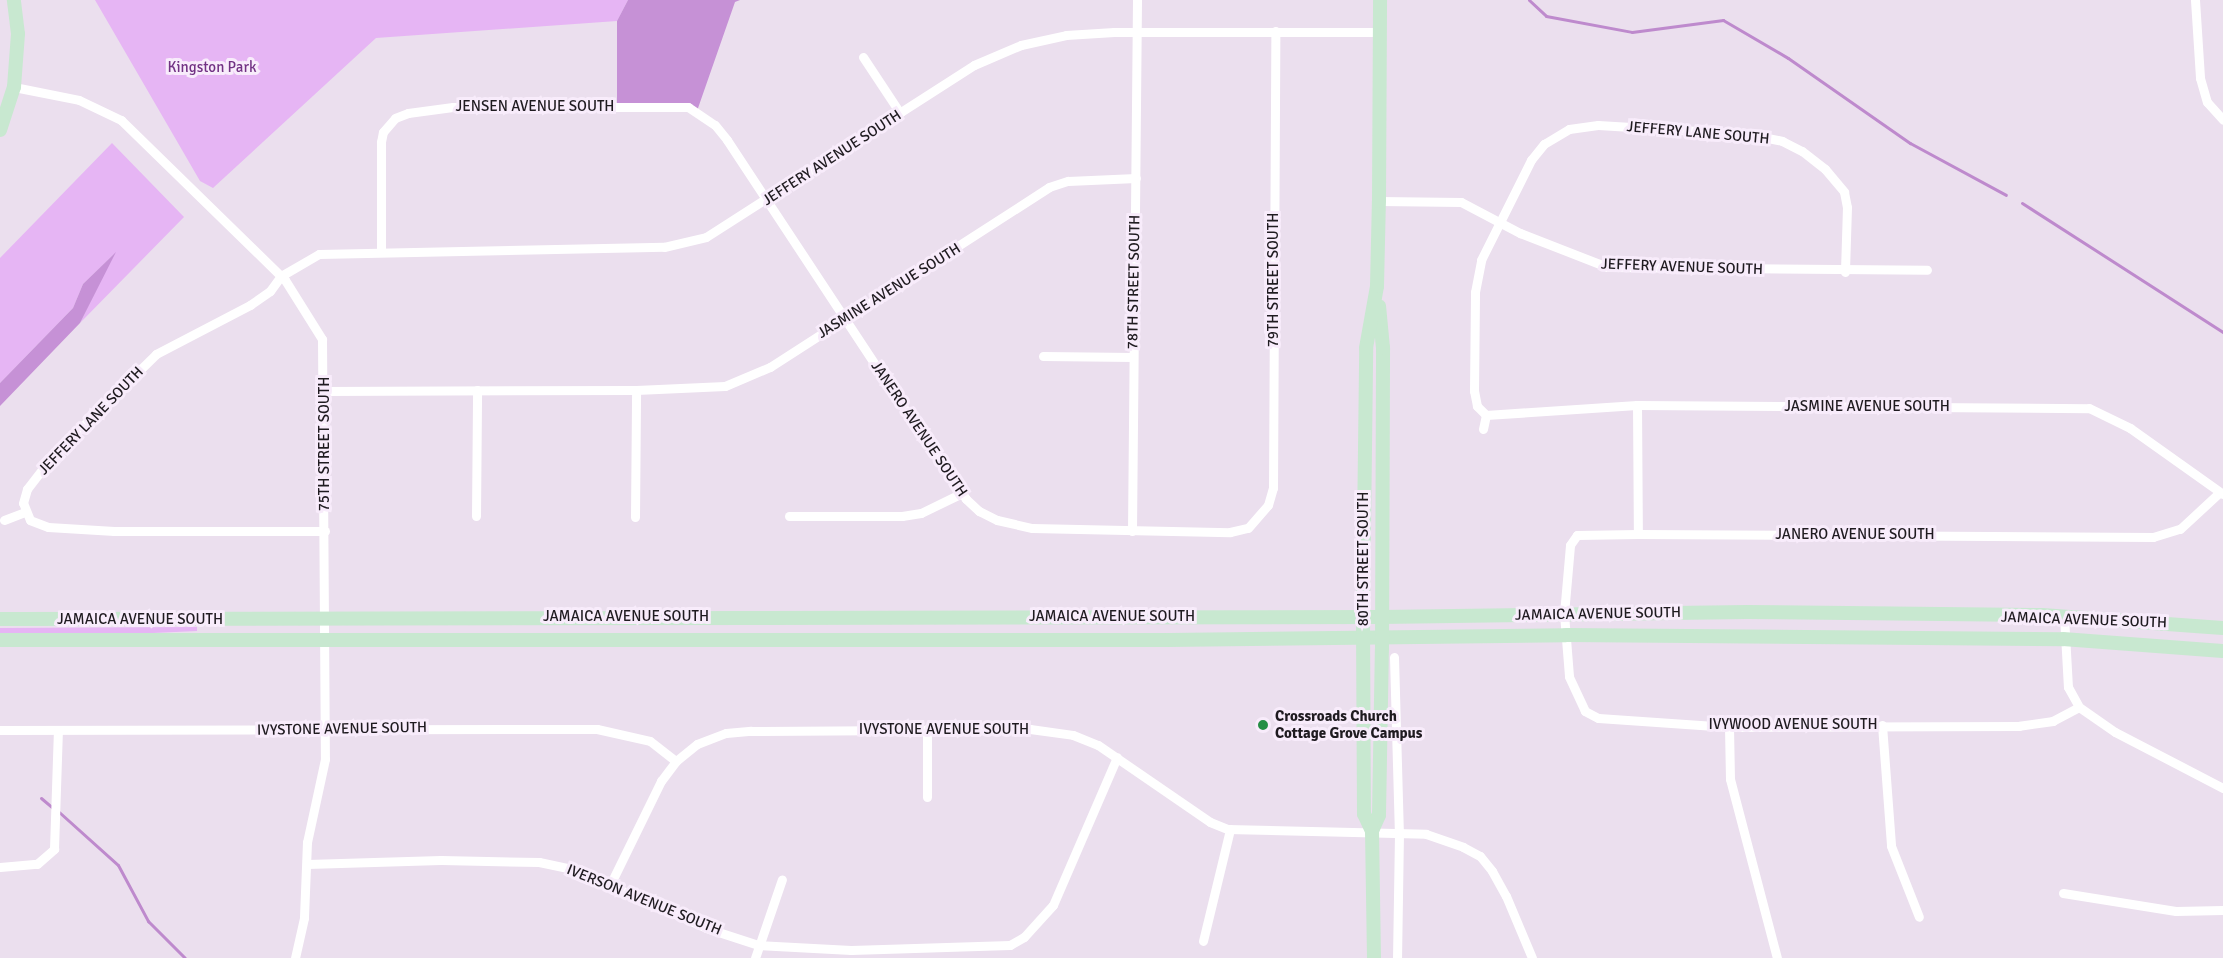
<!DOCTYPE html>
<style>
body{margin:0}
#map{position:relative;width:2223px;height:958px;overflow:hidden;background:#ebdfee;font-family:Signika,sans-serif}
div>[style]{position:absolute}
.green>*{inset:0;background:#e6b5f4}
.forest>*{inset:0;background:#c691d6}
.stream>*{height:3px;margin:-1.5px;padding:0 1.5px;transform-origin:1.5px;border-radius:1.5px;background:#be8acd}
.street>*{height:9px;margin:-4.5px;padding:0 4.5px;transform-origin:4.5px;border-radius:4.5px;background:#fff}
.secondary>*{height:14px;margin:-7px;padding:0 7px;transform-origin:7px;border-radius:7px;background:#c8e8d0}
.dots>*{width:16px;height:16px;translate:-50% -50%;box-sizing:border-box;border:3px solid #f8ecfb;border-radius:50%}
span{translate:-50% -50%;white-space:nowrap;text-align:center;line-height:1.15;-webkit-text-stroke:6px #f8ecfb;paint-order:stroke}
.park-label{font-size:15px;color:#723284}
.street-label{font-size:15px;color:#1f1b20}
.poi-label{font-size:15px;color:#1f1b20;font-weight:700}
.left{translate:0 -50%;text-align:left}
</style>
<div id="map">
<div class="green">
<div style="clip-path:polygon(95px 0,628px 0,617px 21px,376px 38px,213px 188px,200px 181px)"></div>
<div style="clip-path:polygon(112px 143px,184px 217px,80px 323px,114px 254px,83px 284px,73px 308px,0 383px,0 258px)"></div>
<div style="clip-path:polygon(197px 627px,197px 631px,153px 633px,0 634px,0 628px)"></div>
</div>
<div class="forest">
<div style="clip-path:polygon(628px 0,740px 0,735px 2px,697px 111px,617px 107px,617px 21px)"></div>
<div style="clip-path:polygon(116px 252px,80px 323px,0 406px,0 383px,73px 308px,83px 284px)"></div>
</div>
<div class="stream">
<div style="left:1529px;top:0;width:23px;rotate:43deg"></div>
<div style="left:1546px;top:16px;width:87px;rotate:10.5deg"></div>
<div style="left:1632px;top:32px;width:92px;rotate:-7.5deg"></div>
<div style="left:1723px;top:20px;width:75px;rotate:30.3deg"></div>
<div style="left:1788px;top:58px;width:149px;rotate:34.9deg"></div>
<div style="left:1910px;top:143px;width:109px;rotate:28.4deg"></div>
<div style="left:2022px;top:203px;width:239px;rotate:32.7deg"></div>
<div style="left:41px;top:798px;width:16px;rotate:40deg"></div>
<div style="left:59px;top:812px;width:79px;rotate:41.9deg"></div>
<div style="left:118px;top:865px;width:64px;rotate:61.8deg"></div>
<div style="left:148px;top:921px;width:52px;rotate:45deg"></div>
</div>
<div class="street">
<div style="left:2195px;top:0;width:78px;rotate:86.3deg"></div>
<div style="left:2200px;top:78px;width:25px;rotate:74deg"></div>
<div style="left:2207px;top:102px;width:24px;rotate:48deg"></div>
<div style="left:863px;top:57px;width:67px;rotate:56.5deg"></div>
<div style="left:14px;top:87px;width:66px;rotate:11.3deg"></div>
<div style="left:79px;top:100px;width:47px;rotate:25.5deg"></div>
<div style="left:121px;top:120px;width:229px;rotate:44.3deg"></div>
<div style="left:285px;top:280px;width:70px;rotate:57.9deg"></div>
<div style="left:322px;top:339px;width:420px;rotate:89.6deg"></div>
<div style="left:325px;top:759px;width:85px;rotate:102.2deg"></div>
<div style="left:307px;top:842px;width:76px;rotate:92.3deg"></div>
<div style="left:304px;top:918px;width:41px;rotate:102.7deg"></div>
<div style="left:1379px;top:201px;width:82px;rotate:0.7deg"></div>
<div style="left:1461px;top:202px;width:67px;rotate:27.7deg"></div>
<div style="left:1520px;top:233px;width:93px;rotate:21.3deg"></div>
<div style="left:1607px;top:267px;width:320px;rotate:0.5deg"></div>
<div style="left:381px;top:251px;width:109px;rotate:-90deg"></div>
<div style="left:381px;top:142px;width:10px;rotate:-79deg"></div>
<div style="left:383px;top:132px;width:18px;rotate:-49deg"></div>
<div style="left:395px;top:118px;width:14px;rotate:-21deg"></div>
<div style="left:408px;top:113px;width:45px;rotate:-7.6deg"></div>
<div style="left:453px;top:107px;width:235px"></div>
<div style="left:688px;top:107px;width:32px;rotate:34deg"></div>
<div style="left:715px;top:125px;width:19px;rotate:51deg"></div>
<div style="left:727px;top:140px;width:298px;rotate:56.6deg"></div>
<div style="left:891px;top:389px;width:133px;rotate:55.7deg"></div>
<div style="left:966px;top:499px;width:18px;rotate:43deg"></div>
<div style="left:979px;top:511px;width:20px;rotate:27deg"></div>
<div style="left:997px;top:520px;width:36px;rotate:13deg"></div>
<div style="left:1032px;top:528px;width:198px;rotate:1.2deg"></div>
<div style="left:1230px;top:532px;width:18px;rotate:-13deg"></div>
<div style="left:1248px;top:528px;width:30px;rotate:-49deg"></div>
<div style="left:1268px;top:505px;width:18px;rotate:-74deg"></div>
<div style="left:1273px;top:488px;width:457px;rotate:-89.7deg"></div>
<div style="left:1043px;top:356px;width:90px;rotate:0.6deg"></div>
<div style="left:325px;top:391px;width:311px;rotate:-0.2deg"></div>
<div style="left:636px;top:390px;width:89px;rotate:-2.6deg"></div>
<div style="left:725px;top:386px;width:49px;rotate:-22.9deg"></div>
<div style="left:770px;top:367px;width:332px;rotate:-32.8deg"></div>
<div style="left:1049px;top:187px;width:20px;rotate:-18deg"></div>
<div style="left:1068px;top:181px;width:68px;rotate:-2.5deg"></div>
<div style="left:1637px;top:405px;width:129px;rotate:89.6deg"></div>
<div style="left:1486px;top:415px;width:151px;rotate:-3.8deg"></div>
<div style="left:1637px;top:405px;width:452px;rotate:0.4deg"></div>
<div style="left:2089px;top:408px;width:46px;rotate:26deg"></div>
<div style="left:2130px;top:428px;width:114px;rotate:35.4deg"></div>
<div style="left:1486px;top:415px;width:13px;rotate:-135deg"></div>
<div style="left:1477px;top:406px;width:15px;rotate:-101deg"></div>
<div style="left:1474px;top:391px;width:99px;rotate:-89.4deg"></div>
<div style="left:1475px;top:292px;width:33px;rotate:-79deg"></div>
<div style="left:1481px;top:260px;width:112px;rotate:-63.4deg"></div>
<div style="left:1531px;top:160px;width:21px;rotate:-51deg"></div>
<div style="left:1544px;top:144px;width:29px;rotate:-31deg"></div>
<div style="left:1569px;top:129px;width:29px;rotate:-8deg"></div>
<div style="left:1598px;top:125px;width:149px;rotate:3.5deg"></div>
<div style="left:1747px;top:134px;width:36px;rotate:11deg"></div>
<div style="left:1782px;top:141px;width:22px;rotate:27deg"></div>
<div style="left:1802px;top:151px;width:29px;rotate:38deg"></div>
<div style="left:1825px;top:169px;width:30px;rotate:50deg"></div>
<div style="left:1844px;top:192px;width:15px;rotate:79deg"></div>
<div style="left:1847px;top:207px;width:65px;rotate:91.8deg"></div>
<div style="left:1483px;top:429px;width:14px;rotate:-78deg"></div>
<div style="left:476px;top:516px;width:126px;rotate:-89.5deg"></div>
<div style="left:789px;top:516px;width:113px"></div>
<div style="left:902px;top:516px;width:19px;rotate:-9deg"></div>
<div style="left:921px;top:513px;width:46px;rotate:-26deg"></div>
<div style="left:635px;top:517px;width:127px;rotate:-89.5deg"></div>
<div style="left:4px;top:520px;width:22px;rotate:-21deg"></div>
<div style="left:325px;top:531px;width:211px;rotate:180deg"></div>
<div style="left:114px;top:531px;width:66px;rotate:-176.5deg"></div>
<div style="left:48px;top:527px;width:19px;rotate:-159deg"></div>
<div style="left:30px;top:520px;width:18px;rotate:-112deg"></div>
<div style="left:23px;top:503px;width:15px;rotate:-74deg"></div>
<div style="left:27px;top:489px;width:44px;rotate:-52.4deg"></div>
<div style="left:54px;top:454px;width:143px;rotate:-44.4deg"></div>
<div style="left:156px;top:354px;width:106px;rotate:-27.5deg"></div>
<div style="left:250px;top:305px;width:24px;rotate:-35deg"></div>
<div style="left:270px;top:291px;width:19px;rotate:-54deg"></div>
<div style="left:281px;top:276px;width:44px;rotate:-30.1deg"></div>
<div style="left:319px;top:254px;width:345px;rotate:-1.2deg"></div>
<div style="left:664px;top:247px;width:43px;rotate:-13.4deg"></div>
<div style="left:706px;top:237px;width:318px;rotate:-32.7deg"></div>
<div style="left:974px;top:65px;width:51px;rotate:-23.1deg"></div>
<div style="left:1021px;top:45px;width:46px;rotate:-12.5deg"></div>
<div style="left:1066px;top:35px;width:48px;rotate:-3.6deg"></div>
<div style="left:1114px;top:32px;width:266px"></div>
<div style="left:1132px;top:531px;width:531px;rotate:-89.46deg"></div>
<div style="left:2064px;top:616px;width:71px;rotate:86.8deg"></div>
<div style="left:2068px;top:687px;width:23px;rotate:61deg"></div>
<div style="left:2079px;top:707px;width:44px;rotate:34.8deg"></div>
<div style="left:2115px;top:732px;width:122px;rotate:27.4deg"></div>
<div style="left:1394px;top:657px;width:176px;rotate:88.4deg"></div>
<div style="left:1399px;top:833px;width:125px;rotate:90.9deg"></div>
<div style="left:2079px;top:707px;width:30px;rotate:152deg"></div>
<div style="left:2053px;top:721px;width:34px;rotate:172deg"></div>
<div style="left:2019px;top:726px;width:290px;rotate:179.8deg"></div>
<div style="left:1729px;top:727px;width:131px;rotate:-176.1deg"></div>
<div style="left:1598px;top:718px;width:15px;rotate:-152deg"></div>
<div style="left:1585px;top:711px;width:38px;rotate:-115deg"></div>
<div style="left:1569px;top:676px;width:62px;rotate:-94.6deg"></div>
<div style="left:1564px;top:614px;width:69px;rotate:-85deg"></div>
<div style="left:1570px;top:545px;width:12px;rotate:-55deg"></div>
<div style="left:1577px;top:535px;width:61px;rotate:-0.9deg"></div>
<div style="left:1638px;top:534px;width:515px;rotate:0.33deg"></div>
<div style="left:2153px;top:537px;width:28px;rotate:-17deg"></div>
<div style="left:2180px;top:529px;width:54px;rotate:-42.8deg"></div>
<div style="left:1882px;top:725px;width:121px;rotate:85.7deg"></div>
<div style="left:1891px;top:846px;width:76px;rotate:68.5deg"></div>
<div style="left:1729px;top:727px;width:52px;rotate:88.9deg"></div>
<div style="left:1730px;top:779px;width:185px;rotate:75.3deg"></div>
<div style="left:927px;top:729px;width:68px;rotate:90deg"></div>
<div style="left:0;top:730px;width:597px;rotate:-0.1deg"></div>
<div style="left:597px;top:729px;width:54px;rotate:12.8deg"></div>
<div style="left:650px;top:741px;width:33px;rotate:38deg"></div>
<div style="left:307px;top:864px;width:134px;rotate:-1.7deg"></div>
<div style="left:441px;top:860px;width:98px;rotate:1.2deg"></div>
<div style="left:539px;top:862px;width:38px;rotate:12deg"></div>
<div style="left:576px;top:870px;width:142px;rotate:24deg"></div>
<div style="left:706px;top:928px;width:55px;rotate:18.1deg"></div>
<div style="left:758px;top:945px;width:93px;rotate:3.1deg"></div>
<div style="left:851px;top:950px;width:159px;rotate:-1.8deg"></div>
<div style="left:1010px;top:945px;width:16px;rotate:-30deg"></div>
<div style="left:1024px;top:937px;width:43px;rotate:-47.8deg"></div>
<div style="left:1053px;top:905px;width:161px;rotate:-66.6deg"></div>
<div style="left:0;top:867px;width:37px;rotate:-5deg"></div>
<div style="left:37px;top:864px;width:23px;rotate:-41deg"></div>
<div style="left:54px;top:849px;width:118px;rotate:-88.1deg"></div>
<div style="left:611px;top:883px;width:114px;rotate:-63.9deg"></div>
<div style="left:661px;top:781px;width:25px;rotate:-53deg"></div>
<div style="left:676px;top:761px;width:27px;rotate:-39deg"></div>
<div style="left:697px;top:744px;width:31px;rotate:-21deg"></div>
<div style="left:726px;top:733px;width:25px;rotate:-5deg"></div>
<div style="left:751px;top:731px;width:279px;rotate:-0.4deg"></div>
<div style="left:1030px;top:729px;width:43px;rotate:7.9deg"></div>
<div style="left:1073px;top:735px;width:27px;rotate:22deg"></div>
<div style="left:1098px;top:745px;width:136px;rotate:34.5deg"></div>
<div style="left:1210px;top:822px;width:18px;rotate:22deg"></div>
<div style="left:1227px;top:829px;width:199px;rotate:1.4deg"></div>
<div style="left:1426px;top:834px;width:39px;rotate:19deg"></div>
<div style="left:1463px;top:847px;width:19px;rotate:28deg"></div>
<div style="left:1480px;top:856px;width:19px;rotate:51deg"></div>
<div style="left:1492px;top:871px;width:29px;rotate:61deg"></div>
<div style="left:1506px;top:896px;width:67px;rotate:67.2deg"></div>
<div style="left:2063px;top:893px;width:114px;rotate:9.1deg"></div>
<div style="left:2176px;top:911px;width:47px;rotate:-1.2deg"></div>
<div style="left:1203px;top:941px;width:115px;rotate:-76.4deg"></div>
<div style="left:755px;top:958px;width:83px;rotate:-71.1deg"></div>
</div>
<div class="secondary">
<div style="left:0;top:130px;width:45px;rotate:-72deg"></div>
<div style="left:14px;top:87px;width:53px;rotate:-85.7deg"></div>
<div style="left:18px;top:34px;width:34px;rotate:-97deg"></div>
<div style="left:0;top:619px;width:1381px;rotate:-0.08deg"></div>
<div style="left:1381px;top:617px;width:366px;rotate:-0.8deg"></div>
<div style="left:1747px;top:612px;width:295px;rotate:0.6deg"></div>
<div style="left:2042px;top:615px;width:181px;rotate:4.1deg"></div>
<div style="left:0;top:640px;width:1169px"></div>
<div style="left:1169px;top:640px;width:397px;rotate:-0.7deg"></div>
<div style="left:1566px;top:635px;width:497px;rotate:0.5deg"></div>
<div style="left:2063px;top:639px;width:160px;rotate:4.3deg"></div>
<div style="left:1372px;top:831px;width:17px;rotate:-66deg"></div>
<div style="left:1379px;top:815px;width:166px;rotate:-89deg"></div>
<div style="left:1382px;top:649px;width:301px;rotate:-89.8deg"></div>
<div style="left:1383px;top:348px;width:42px;rotate:-95.4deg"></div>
<div style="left:1374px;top:958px;width:127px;rotate:-90.9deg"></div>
<div style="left:1372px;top:831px;width:19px;rotate:-115deg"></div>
<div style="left:1364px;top:814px;width:202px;rotate:-90.3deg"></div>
<div style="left:1363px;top:612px;width:264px;rotate:-89.3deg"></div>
<div style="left:1366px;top:348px;width:63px;rotate:-79.9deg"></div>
<div style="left:1377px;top:286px;width:85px;rotate:-88.7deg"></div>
<div style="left:1379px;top:201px;width:201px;rotate:-89.7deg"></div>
</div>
<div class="dots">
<div style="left:1263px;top:725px;background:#258e45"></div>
</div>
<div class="park-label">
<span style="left:212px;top:68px">Kingston Park</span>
</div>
<div class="street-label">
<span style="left:535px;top:107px">JENSEN AVENUE SOUTH</span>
<span style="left:1698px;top:133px;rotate:5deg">JEFFERY LANE SOUTH</span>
<span style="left:832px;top:158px;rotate:-33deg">JEFFERY AVENUE SOUTH</span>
<span style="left:1682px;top:267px;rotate:2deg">JEFFERY AVENUE SOUTH</span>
<span style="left:1274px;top:280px;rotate:-90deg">79TH STREET SOUTH</span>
<span style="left:1134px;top:282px;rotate:-89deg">78TH STREET SOUTH</span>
<span style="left:889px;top:291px;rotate:-32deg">JASMINE AVENUE SOUTH</span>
<span style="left:1867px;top:407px">JASMINE AVENUE SOUTH</span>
<span style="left:91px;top:421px;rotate:-46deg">JEFFERY LANE SOUTH</span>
<span style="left:919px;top:429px;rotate:56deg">JANERO AVENUE SOUTH</span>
<span style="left:325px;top:444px;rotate:-90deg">75TH STREET SOUTH</span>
<span style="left:1855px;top:535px">JANERO AVENUE SOUTH</span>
<span style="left:1364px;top:559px;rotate:-90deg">80TH STREET SOUTH</span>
<span style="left:1598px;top:614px;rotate:-1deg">JAMAICA AVENUE SOUTH</span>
<span style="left:626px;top:617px">JAMAICA AVENUE SOUTH</span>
<span style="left:1112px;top:617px">JAMAICA AVENUE SOUTH</span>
<span style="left:140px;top:620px">JAMAICA AVENUE SOUTH</span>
<span style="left:2084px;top:620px;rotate:2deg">JAMAICA AVENUE SOUTH</span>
<span style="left:1793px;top:725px">IVYWOOD AVENUE SOUTH</span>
<span style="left:342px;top:729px;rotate:-1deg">IVYSTONE AVENUE SOUTH</span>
<span style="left:944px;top:730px">IVYSTONE AVENUE SOUTH</span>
<span style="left:644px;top:900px;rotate:22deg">IVERSON AVENUE SOUTH</span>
</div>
<div class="poi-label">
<span class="left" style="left:1275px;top:725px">Crossroads Church<br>Cottage Grove Campus</span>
</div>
</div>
